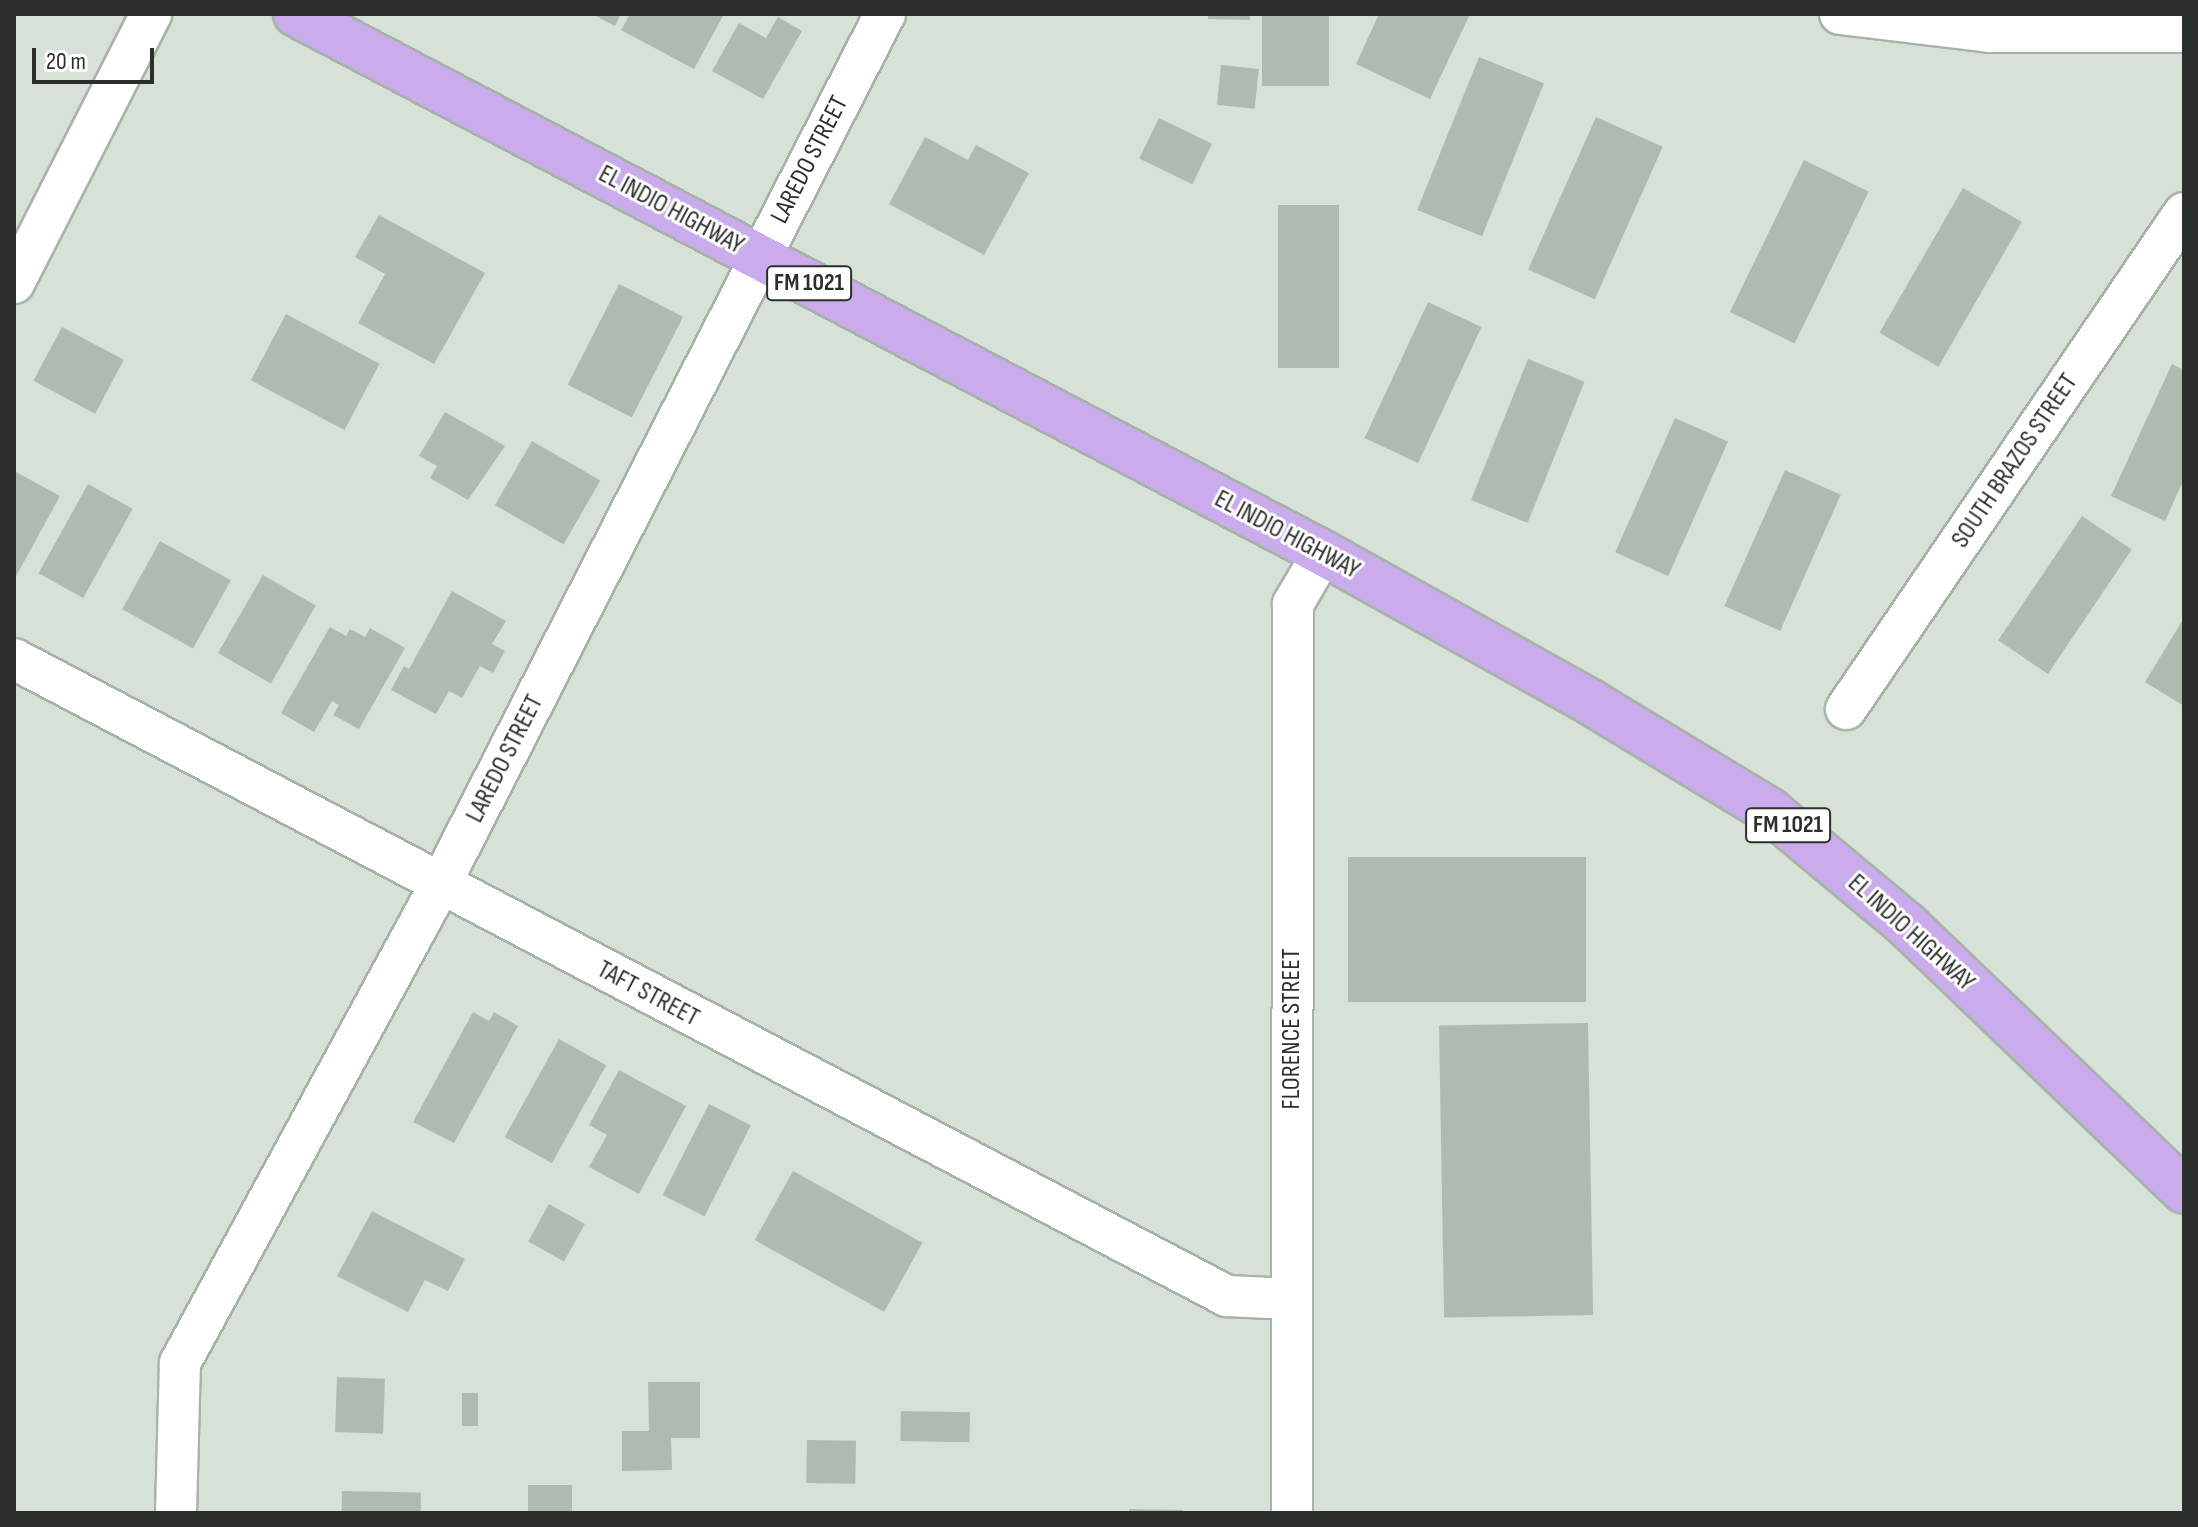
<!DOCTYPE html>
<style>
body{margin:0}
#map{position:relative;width:2198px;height:1527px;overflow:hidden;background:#d6e2d8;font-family:"Sofia Sans Condensed",sans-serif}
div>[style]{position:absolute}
.building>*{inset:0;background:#afbab0;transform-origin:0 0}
.roads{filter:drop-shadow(2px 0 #a7b3a9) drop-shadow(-2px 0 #a7b3a9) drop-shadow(0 2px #a7b3a9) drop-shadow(0 -2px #a7b3a9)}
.minor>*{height:40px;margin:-20px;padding:0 20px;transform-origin:20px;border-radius:20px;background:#fff}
.primary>*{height:44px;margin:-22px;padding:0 22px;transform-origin:22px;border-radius:22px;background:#caacec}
span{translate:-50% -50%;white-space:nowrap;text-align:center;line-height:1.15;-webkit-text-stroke:6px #fff;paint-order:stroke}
.shield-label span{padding:2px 6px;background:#fff;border:2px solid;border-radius:6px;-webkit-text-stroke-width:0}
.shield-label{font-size:24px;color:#2b2f2b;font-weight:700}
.street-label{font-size:26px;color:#2b2f2b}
.frame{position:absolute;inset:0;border:16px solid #2b2f2b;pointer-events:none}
.scale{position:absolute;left:32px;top:48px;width:122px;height:36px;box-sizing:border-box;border:4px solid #2b2f2b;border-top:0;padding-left:10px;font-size:24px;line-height:28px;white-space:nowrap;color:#2b2f2b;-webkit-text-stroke:6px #fff;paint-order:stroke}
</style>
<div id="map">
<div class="building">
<div style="clip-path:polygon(592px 14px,621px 14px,615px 26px)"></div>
<div style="clip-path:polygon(630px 14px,724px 14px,694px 69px,621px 30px)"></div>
<div style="clip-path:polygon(1208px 14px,1250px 14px,1250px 20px,1208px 19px)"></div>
<div style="left:1262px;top:14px;width:67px;height:72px"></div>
<div style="clip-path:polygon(1379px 14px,1470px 14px,1430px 99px,1356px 64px)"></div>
<div style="clip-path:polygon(778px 17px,802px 31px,763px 99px,712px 71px,739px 23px,766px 38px)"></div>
<div style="left:1479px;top:57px;width:70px;height:165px;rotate:22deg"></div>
<div style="left:1221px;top:65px;width:38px;height:40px;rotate:6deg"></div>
<div style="left:1596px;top:117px;width:73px;height:167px;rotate:24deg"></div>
<div style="left:1159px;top:118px;width:59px;height:45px;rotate:26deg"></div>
<div style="clip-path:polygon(925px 137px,968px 160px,976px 145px,1029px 173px,984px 255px,889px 204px)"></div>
<div style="left:1804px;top:160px;width:72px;height:169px;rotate:26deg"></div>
<div style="left:1963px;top:188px;width:68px;height:167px;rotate:30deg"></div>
<div style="left:1278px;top:205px;width:61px;height:163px"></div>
<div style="clip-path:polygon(379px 215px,485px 273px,434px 364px,358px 323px,385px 274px,355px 257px)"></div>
<div style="left:619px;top:284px;width:72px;height:113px;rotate:27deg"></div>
<div style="left:1428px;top:302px;width:59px;height:150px;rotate:25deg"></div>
<div style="left:286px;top:314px;width:106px;height:75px;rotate:28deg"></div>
<div style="left:62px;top:327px;width:70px;height:61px;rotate:28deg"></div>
<div style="left:1528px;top:359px;width:61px;height:152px;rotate:22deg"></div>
<div style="clip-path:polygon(2172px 364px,2184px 370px,2184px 479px,2165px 521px,2111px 496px)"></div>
<div style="clip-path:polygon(445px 412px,505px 446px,468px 500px,430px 478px,437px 466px,419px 456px)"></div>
<div style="left:1675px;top:418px;width:58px;height:147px;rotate:24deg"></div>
<div style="left:532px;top:441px;width:79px;height:74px;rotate:30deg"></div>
<div style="left:1785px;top:470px;width:61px;height:149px;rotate:24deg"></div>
<div style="clip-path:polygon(14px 471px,60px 496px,14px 580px)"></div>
<div style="left:88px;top:484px;width:51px;height:102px;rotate:29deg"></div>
<div style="left:2082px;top:516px;width:60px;height:150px;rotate:34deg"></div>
<div style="left:160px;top:541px;width:81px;height:78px;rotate:29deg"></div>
<div style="left:263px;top:575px;width:61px;height:90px;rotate:30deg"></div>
<div style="clip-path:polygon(452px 591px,506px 621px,492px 644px,505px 651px,493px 673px,480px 666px,462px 698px,449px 691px,436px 714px,391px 690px,404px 666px,409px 669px)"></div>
<div style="clip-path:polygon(2184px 618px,2184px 706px,2145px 682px)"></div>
<div style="clip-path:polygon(330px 627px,346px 636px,350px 629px,365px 637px,370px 628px,405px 648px,359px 729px,333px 715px,339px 705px,332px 701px,314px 732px,281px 713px)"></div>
<div style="left:1348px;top:857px;width:238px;height:145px"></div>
<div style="clip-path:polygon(473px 1012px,489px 1021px,494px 1012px,518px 1026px,454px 1143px,413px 1122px)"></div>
<div style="left:1588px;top:1023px;width:292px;height:149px;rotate:89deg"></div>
<div style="left:559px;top:1039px;width:54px;height:112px;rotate:29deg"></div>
<div style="clip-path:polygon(619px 1070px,686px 1106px,639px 1194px,589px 1167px,607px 1135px,589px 1125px)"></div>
<div style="left:709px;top:1104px;width:47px;height:102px;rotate:27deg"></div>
<div style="left:793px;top:1171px;width:148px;height:79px;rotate:29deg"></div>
<div style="left:549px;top:1204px;width:41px;height:43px;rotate:29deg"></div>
<div style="clip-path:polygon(372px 1211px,465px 1259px,448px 1291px,425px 1280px,408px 1312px,337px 1276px)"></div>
<div style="left:337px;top:1377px;width:48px;height:55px;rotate:2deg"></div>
<div style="clip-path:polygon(648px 1382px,700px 1382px,700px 1438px,671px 1438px,672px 1470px,622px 1471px,622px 1431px,649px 1431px)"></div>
<div style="left:462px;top:1393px;width:16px;height:33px"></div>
<div style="left:901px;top:1411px;width:69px;height:30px;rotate:1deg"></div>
<div style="left:807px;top:1440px;width:49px;height:43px;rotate:1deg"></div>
<div style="left:528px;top:1485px;width:44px;height:28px"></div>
<div style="left:342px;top:1491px;width:79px;height:22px;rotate:1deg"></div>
<div style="clip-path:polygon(1129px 1509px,1183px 1510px,1183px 1513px,1129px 1513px)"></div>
</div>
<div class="roads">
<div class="minor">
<div style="left:1840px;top:14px;width:151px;rotate:6.8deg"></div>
<div style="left:1990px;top:32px;width:194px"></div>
<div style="left:14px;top:283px;width:302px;rotate:-63deg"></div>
<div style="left:14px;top:659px;width:1370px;rotate:27.71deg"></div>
<div style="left:1227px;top:1296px;width:64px;rotate:2.7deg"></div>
<div style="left:1846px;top:709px;width:600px;rotate:-55.73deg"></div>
<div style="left:176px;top:1513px;width:150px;rotate:-88.5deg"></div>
<div style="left:180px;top:1363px;width:544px;rotate:-61.46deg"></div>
<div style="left:440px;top:885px;width:978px;rotate:-62.94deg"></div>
<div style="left:1292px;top:1513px;width:909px;rotate:-89.94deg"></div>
<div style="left:1293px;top:604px;width:59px;rotate:-59.5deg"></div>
</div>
<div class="primary">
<div style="left:296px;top:14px;width:1160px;rotate:27.69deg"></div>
<div style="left:1323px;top:553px;width:308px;rotate:29.1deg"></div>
<div style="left:1592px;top:703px;width:208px;rotate:31.2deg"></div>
<div style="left:1770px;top:811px;width:181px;rotate:39.8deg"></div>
<div style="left:1909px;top:927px;width:381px;rotate:43.8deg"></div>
</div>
</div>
<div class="shield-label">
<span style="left:809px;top:283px">FM 1021</span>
<span style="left:1788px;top:825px">FM 1021</span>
</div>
<div class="street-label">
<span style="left:810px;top:160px;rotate:-63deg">LAREDO STREET</span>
<span style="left:671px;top:210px;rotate:28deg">EL INDIO HIGHWAY</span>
<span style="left:2015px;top:461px;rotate:-56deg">SOUTH BRAZOS STREET</span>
<span style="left:1287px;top:535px;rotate:28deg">EL INDIO HIGHWAY</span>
<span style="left:505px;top:759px;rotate:-63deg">LAREDO STREET</span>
<span style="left:1911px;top:933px;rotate:42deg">EL INDIO HIGHWAY</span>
<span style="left:648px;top:994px;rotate:28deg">TAFT STREET</span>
<span style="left:1292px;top:1029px;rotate:-90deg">FLORENCE STREET</span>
</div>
<div class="frame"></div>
<div class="scale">20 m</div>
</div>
